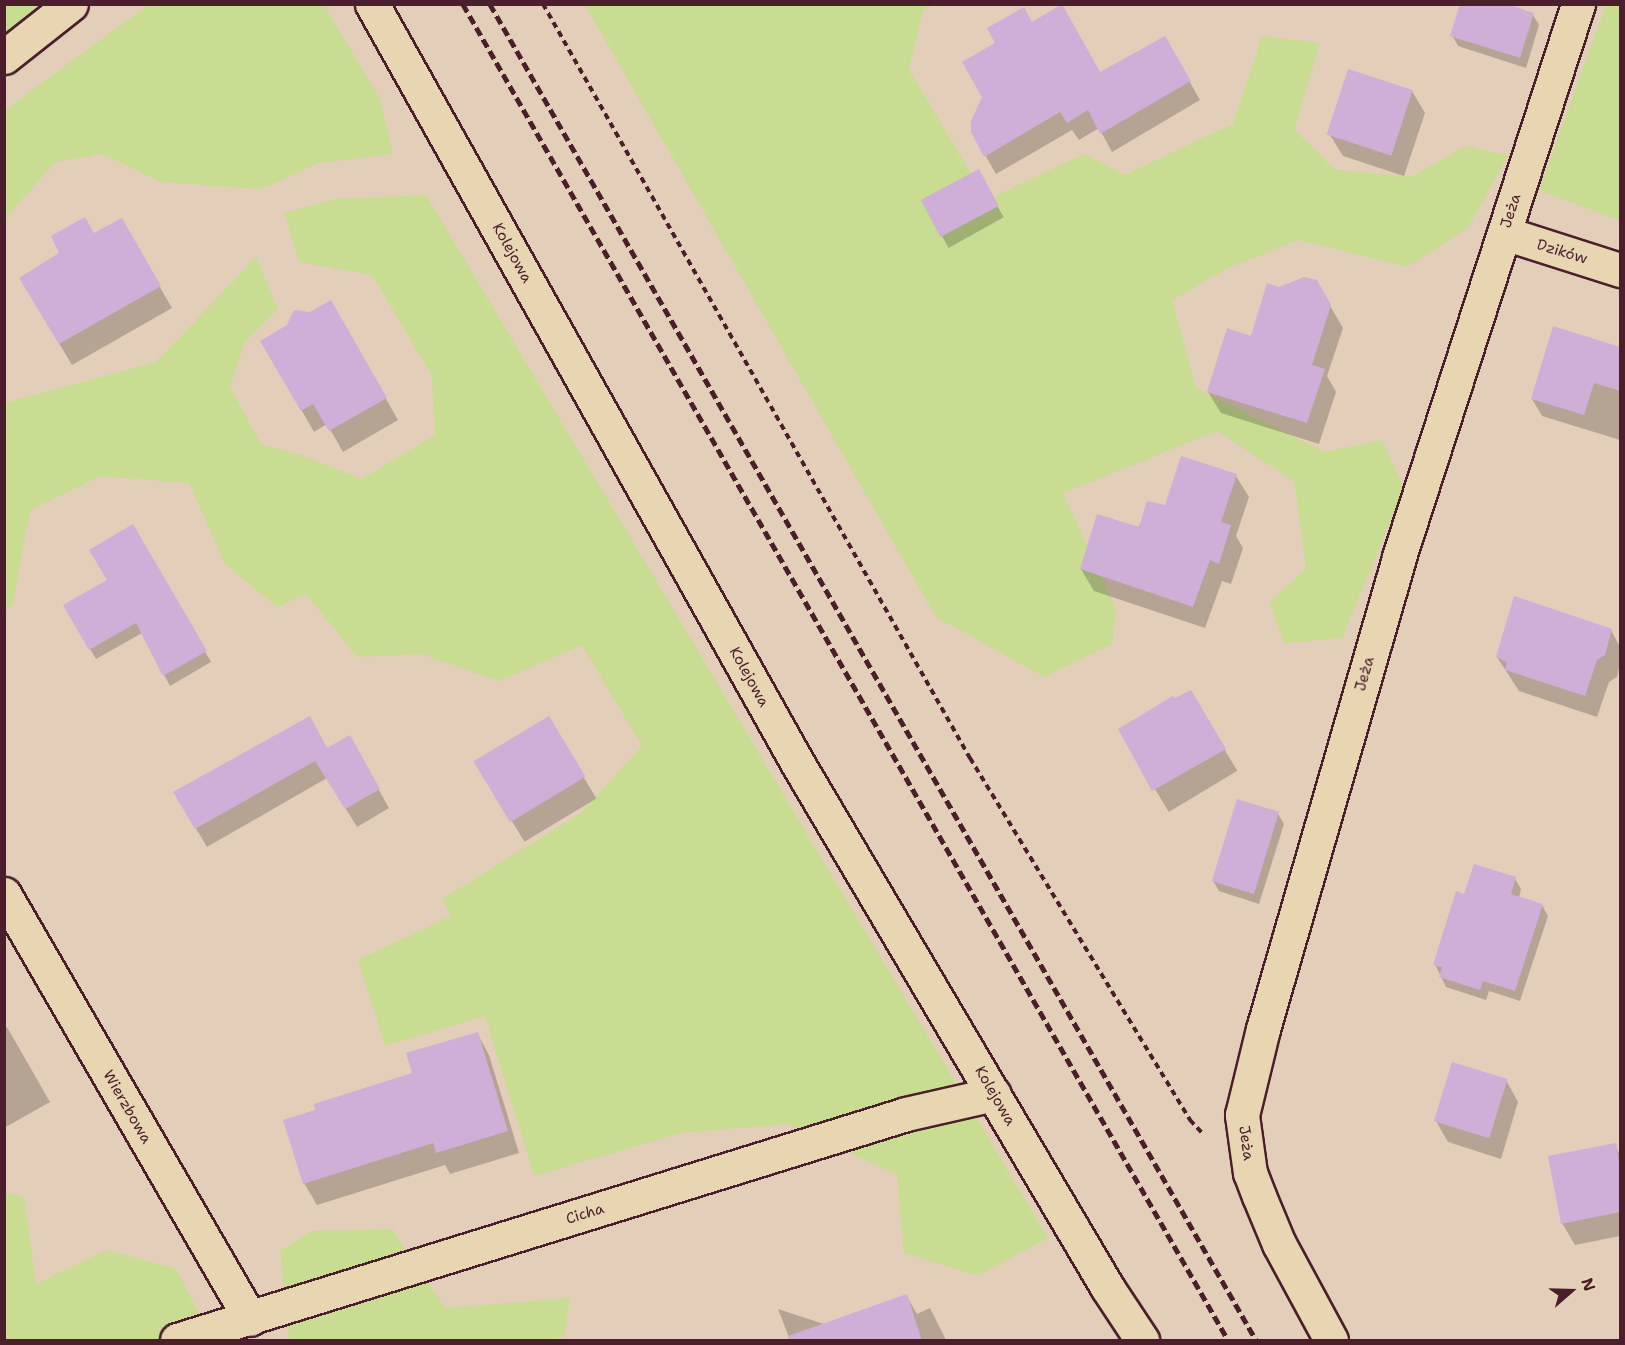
<!DOCTYPE html>
<meta charset="utf-8">
<style>
body{margin:0}
#map{position:relative;width:1625px;height:1345px;overflow:hidden;background:#e3ceba;font-family:"Shantell Sans",sans-serif}
div>[style]{position:absolute}
.green>*{inset:0;background:#c8dd92}
.shadow>*{inset:0;background:#0003;transform-origin:0 0}
.building>*{inset:0;background:#cfaed8;transform-origin:0 0}
.path>*{height:4px;margin-top:-2px;transform-origin:0;background:repeating-linear-gradient(90deg,#4a1f2b 0 6px,transparent 0 10.5px)}
.roads{filter:drop-shadow(2px 0 #4a1f2b) drop-shadow(-2px 0 #4a1f2b) drop-shadow(0 2px #4a1f2b) drop-shadow(0 -2px #4a1f2b)}
.minor>*{height:33px;margin:-16.5px;padding:0 16.5px;transform-origin:16.5px;border-radius:16.5px;background:#e8d6b3}
.rail>*{height:4.5px;margin-top:-2.25px;transform-origin:0;background:repeating-linear-gradient(90deg,#4a1f2b 0 9px,transparent 0 13.5px)}
span{translate:-50% -50%;white-space:nowrap;text-align:center;line-height:1.15;-webkit-text-stroke:6px #e8d6b3;paint-order:stroke}
.street-label{font-size:15px;color:#4a1f2b}
.frame{position:absolute;inset:0;border:6px solid #4a1f2b;pointer-events:none}
.north{position:absolute;left:1541px;top:1261px;width:60px;height:60px;-webkit-text-stroke:4px #e8d6b3;paint-order:stroke;rotate:70deg;font-size:16px;font-weight:700;line-height:24px;text-align:center;color:#4a1f2b}
.north::after{content:'';display:block;margin:auto;width:21px;height:27px;background:#4a1f2b;clip-path:polygon(50% 0,100% 100%,50% 72%,0 100%)}
</style>
<div id="map">
<div class="green">
<div style="clip-path:polygon(5px 5px,44px 5px,5px 36px)"></div>
<div style="clip-path:polygon(148px 5px,324px 5px,380px 99px,393px 154px,319px 163px,261px 189px,161px 182px,102px 154px,55px 162px,5px 219px,5px 110px)"></div>
<div style="clip-path:polygon(585px 5px,936px 5px,923px 10px,909px 70px,987px 200px,1084px 154px,1125px 175px,1233px 124px,1262px 36px,1320px 43px,1294px 130px,1336px 170px,1411px 177px,1466px 146px,1508px 155px,1468px 228px,1407px 267px,1298px 240px,1228px 268px,1172px 300px,1196px 388px,1325px 452px,1382px 440px,1404px 488px,1342px 638px,1284px 643px,1270px 603px,1306px 568px,1294px 481px,1217px 431px,1063px 493px,1116px 609px,1112px 644px,1044px 677px,936px 617px)"></div>
<div style="clip-path:polygon(1606px 5px,1620px 5px,1620px 221px,1539px 190px)"></div>
<div style="clip-path:polygon(426px 195px,1048px 1238px,978px 1276px,904px 1253px,897px 1175px,789px 1124px,681px 1133px,534px 1176px,485px 1016px,385px 1046px,358px 960px,451px 916px,442px 899px,581px 813px,642px 746px,582px 645px,499px 681px,421px 654px,357px 657px,306px 594px,277px 607px,225px 564px,189px 483px,101px 476px,30px 510px,13px 604px,5px 610px,5px 403px,156px 362px,256px 257px,278px 309px,245px 342px,230px 387px,261px 444px,304px 456px,362px 479px,435px 435px,432px 376px,372px 275px,299px 262px,284px 213px,337px 199px)"></div>
<div style="clip-path:polygon(5px 1192px,24px 1197px,36px 1284px,107px 1250px,176px 1269px,213px 1340px,5px 1340px)"></div>
<div style="clip-path:polygon(392px 1229px,445px 1308px,570px 1298px,564px 1336px,552px 1340px,289px 1340px,280px 1251px,312px 1231px)"></div>
</div>
<div class="shadow">
<div style="clip-path:polygon(1533px 15px,1539px 25px,1526px 68px,1458px 46px,1452px 35px)"></div>
<div style="clip-path:polygon(1032px 24px,1100px 74px,1165px 38px,1200px 100px,1112px 152px,1099px 128px,1079px 140px,1072px 130px,996px 174px,972px 132px)"></div>
<div style="clip-path:polygon(1412px 91px,1425px 113px,1404px 176px,1343px 156px,1330px 135px)"></div>
<div style="left:978px;top:171px;width:53px;height:63px;rotate:61deg"></div>
<div style="clip-path:polygon(121px 220px,172px 308px,72px 365px,33px 300px,94px 235px)"></div>
<div style="clip-path:polygon(1316px 282px,1343px 328px,1327px 376px,1336px 392px,1319px 444px,1221px 413px,1208px 392px,1252px 338px,1279px 288px)"></div>
<div style="clip-path:polygon(331px 302px,398px 420px,343px 452px,327px 424px,314px 432px,262px 341px)"></div>
<div style="clip-path:polygon(1554px 328px,1620px 349px,1620px 440px,1542px 416px,1532px 399px)"></div>
<div style="clip-path:polygon(1236px 476px,1249px 497px,1236px 536px,1243px 548px,1231px 584px,1222px 581px,1205px 628px,1094px 591px,1081px 569px,1166px 506px)"></div>
<div style="clip-path:polygon(133px 526px,211px 662px,170px 686px,142px 633px,96px 659px,65px 606px,109px 581px)"></div>
<div style="clip-path:polygon(1611px 630px,1620px 647px,1620px 663px,1617px 677px,1609px 682px,1597px 717px,1519px 691px,1497px 657px)"></div>
<div style="left:1190px;top:692px;width:92px;height:80px;rotate:59deg"></div>
<div style="left:548px;top:718px;width:94px;height:84px;rotate:59deg"></div>
<div style="clip-path:polygon(349px 737px,389px 808px,357px 827px,327px 778px,207px 847px,175px 793px,327px 750px)"></div>
<div style="clip-path:polygon(1278px 814px,1284px 824px,1259px 904px,1219px 891px,1213px 881px)"></div>
<div style="clip-path:polygon(1515px 879px,1521px 889px,1519px 898px,1542px 905px,1548px 916px,1520px 1001px,1489px 991px,1486px 1000px,1446px 987px,1435px 964px,1465px 896px)"></div>
<div style="clip-path:polygon(7px 1027px,50px 1102px,4px 1128px,4px 1028px)"></div>
<div style="clip-path:polygon(477px 1033px,489px 1055px,519px 1153px,450px 1174px,445px 1165px,317px 1205px,304px 1183px,414px 1074px)"></div>
<div style="clip-path:polygon(1506px 1080px,1518px 1102px,1501px 1159px,1448px 1142px,1436px 1121px)"></div>
<div style="clip-path:polygon(1615px 1145px,1620px 1155px,1620px 1236px,1575px 1245px,1562px 1223px)"></div>
<div style="clip-path:polygon(906px 1295px,917px 1314px,930px 1308px,946px 1340px,790px 1340px,778px 1309px,824px 1324px)"></div>
</div>
<div class="building">
<div style="clip-path:polygon(1062px 4px,1100px 72px,1165px 36px,1191px 81px,1100px 134px,1088px 110px,1067px 123px,1060px 112px,984px 157px,971px 132px,971px 121px,982px 97px,962px 62px,995px 43px,987px 28px,1024px 7px,1032px 22px)"></div>
<div style="clip-path:polygon(1460px 4px,1507px 4px,1534px 13px,1520px 58px,1450px 36px)"></div>
<div style="left:1348px;top:69px;width:68px;height:69px;rotate:18deg"></div>
<div style="left:979px;top:169px;width:42px;height:66px;rotate:62deg"></div>
<div style="clip-path:polygon(85px 217px,94px 233px,122px 218px,161px 286px,59px 344px,19px 278px,59px 253px,51px 236px)"></div>
<div style="clip-path:polygon(1304px 277px,1317px 280px,1331px 305px,1312px 365px,1325px 369px,1307px 423px,1207px 392px,1227px 328px,1251px 336px,1267px 283px,1279px 287px)"></div>
<div style="clip-path:polygon(331px 300px,387px 398px,329px 431px,313px 404px,301px 411px,260px 341px,287px 325px,294px 310px,310px 312px)"></div>
<div style="clip-path:polygon(1553px 326px,1620px 347px,1620px 391px,1594px 383px,1584px 415px,1531px 399px)"></div>
<div style="clip-path:polygon(1181px 456px,1237px 474px,1221px 522px,1231px 525px,1219px 564px,1210px 560px,1193px 607px,1080px 569px,1097px 514px,1139px 527px,1147px 501px,1165px 505px)"></div>
<div style="clip-path:polygon(133px 524px,207px 651px,163px 676px,136px 623px,89px 650px,63px 605px,107px 580px,89px 550px)"></div>
<div style="clip-path:polygon(1514px 596px,1612px 629px,1605px 655px,1597px 660px,1585px 696px,1505px 670px,1507px 662px,1496px 657px)"></div>
<div style="clip-path:polygon(1191px 690px,1226px 749px,1152px 791px,1118px 729px,1173px 696px,1175px 698px)"></div>
<div style="clip-path:polygon(310px 716px,327px 748px,350px 735px,380px 789px,345px 809px,315px 761px,195px 829px,173px 792px)"></div>
<div style="left:549px;top:716px;width:71px;height:88px;rotate:59deg"></div>
<div style="left:1237px;top:799px;width:44px;height:86px;rotate:17deg"></div>
<div style="clip-path:polygon(1474px 864px,1516px 877px,1511px 894px,1543px 904px,1515px 991px,1483px 981px,1480px 990px,1439px 977px,1442px 967px,1433px 965px,1456px 891px,1464px 894px)"></div>
<div style="clip-path:polygon(478px 1032px,508px 1131px,436px 1153px,433px 1143px,303px 1184px,283px 1120px,315px 1110px,314px 1104px,412px 1073px,406px 1053px)"></div>
<div style="left:1452px;top:1062px;width:58px;height:62px;rotate:17deg"></div>
<div style="clip-path:polygon(1616px 1143px,1620px 1169px,1620px 1212px,1561px 1224px,1548px 1156px)"></div>
<div style="clip-path:polygon(907px 1294px,922px 1341px,788px 1341px,788px 1336px)"></div>
</div>
<div class="path">
<div style="left:543px;top:4px;width:867px;rotate:60.48deg"></div>
<div style="left:970px;top:758px;width:424px;rotate:58.7deg"></div>
<div style="left:1190px;top:1120px;width:18px;rotate:47deg"></div>
</div>
<div class="roads">
<div class="minor">
<div style="left:372px;top:4px;width:871px;rotate:60.73deg"></div>
<div style="left:798px;top:764px;width:607px;rotate:59.42deg"></div>
<div style="left:1107px;top:1287px;width:64px;rotate:56.6deg"></div>
<div style="left:4px;top:57px;width:85px;rotate:-38.3deg"></div>
<div style="left:1504px;top:233px;width:122px;rotate:17.7deg"></div>
<div style="left:4px;top:894px;width:491px;rotate:59.9deg"></div>
<div style="left:177px;top:1340px;width:763px;rotate:-17.22deg"></div>
<div style="left:906px;top:1114px;width:90px;rotate:-12.8deg"></div>
<div style="left:1331px;top:1340px;width:109px;rotate:-118.4deg"></div>
<div style="left:1279px;top:1244px;width:52px;rotate:-112.6deg"></div>
<div style="left:1259px;top:1196px;width:25px;rotate:-111deg"></div>
<div style="left:1250px;top:1173px;width:59px;rotate:-97.9deg"></div>
<div style="left:1242px;top:1115px;width:89px;rotate:-76.3deg"></div>
<div style="left:1263px;top:1029px;width:491px;rotate:-73.9deg"></div>
<div style="left:1399px;top:557px;width:581px;rotate:-72.06deg"></div>
</div>
</div>
<div class="rail">
<div style="left:463px;top:4px;width:1540px;rotate:60.2deg"></div>
<div style="left:490px;top:4px;width:1540px;rotate:60.17deg"></div>
</div>
<div class="street-label">
<span style="left:1511px;top:211px;rotate:-72deg">Jeża</span>
<span style="left:1562px;top:252px;rotate:17deg">Dzików</span>
<span style="left:512px;top:253px;rotate:61deg">Kolejowa</span>
<span style="left:1365px;top:674px;rotate:-74deg">Jeża</span>
<span style="left:749px;top:677px;rotate:61deg">Kolejowa</span>
<span style="left:995px;top:1096px;rotate:60deg">Kolejowa</span>
<span style="left:127px;top:1107px;rotate:60deg">Wierzbowa</span>
<span style="left:1246px;top:1143px;rotate:82deg">Jeża</span>
<span style="left:585px;top:1214px;rotate:-17deg">Cicha</span>
</div>
<div class="frame"></div>
<div class="north">N</div>
</div>
